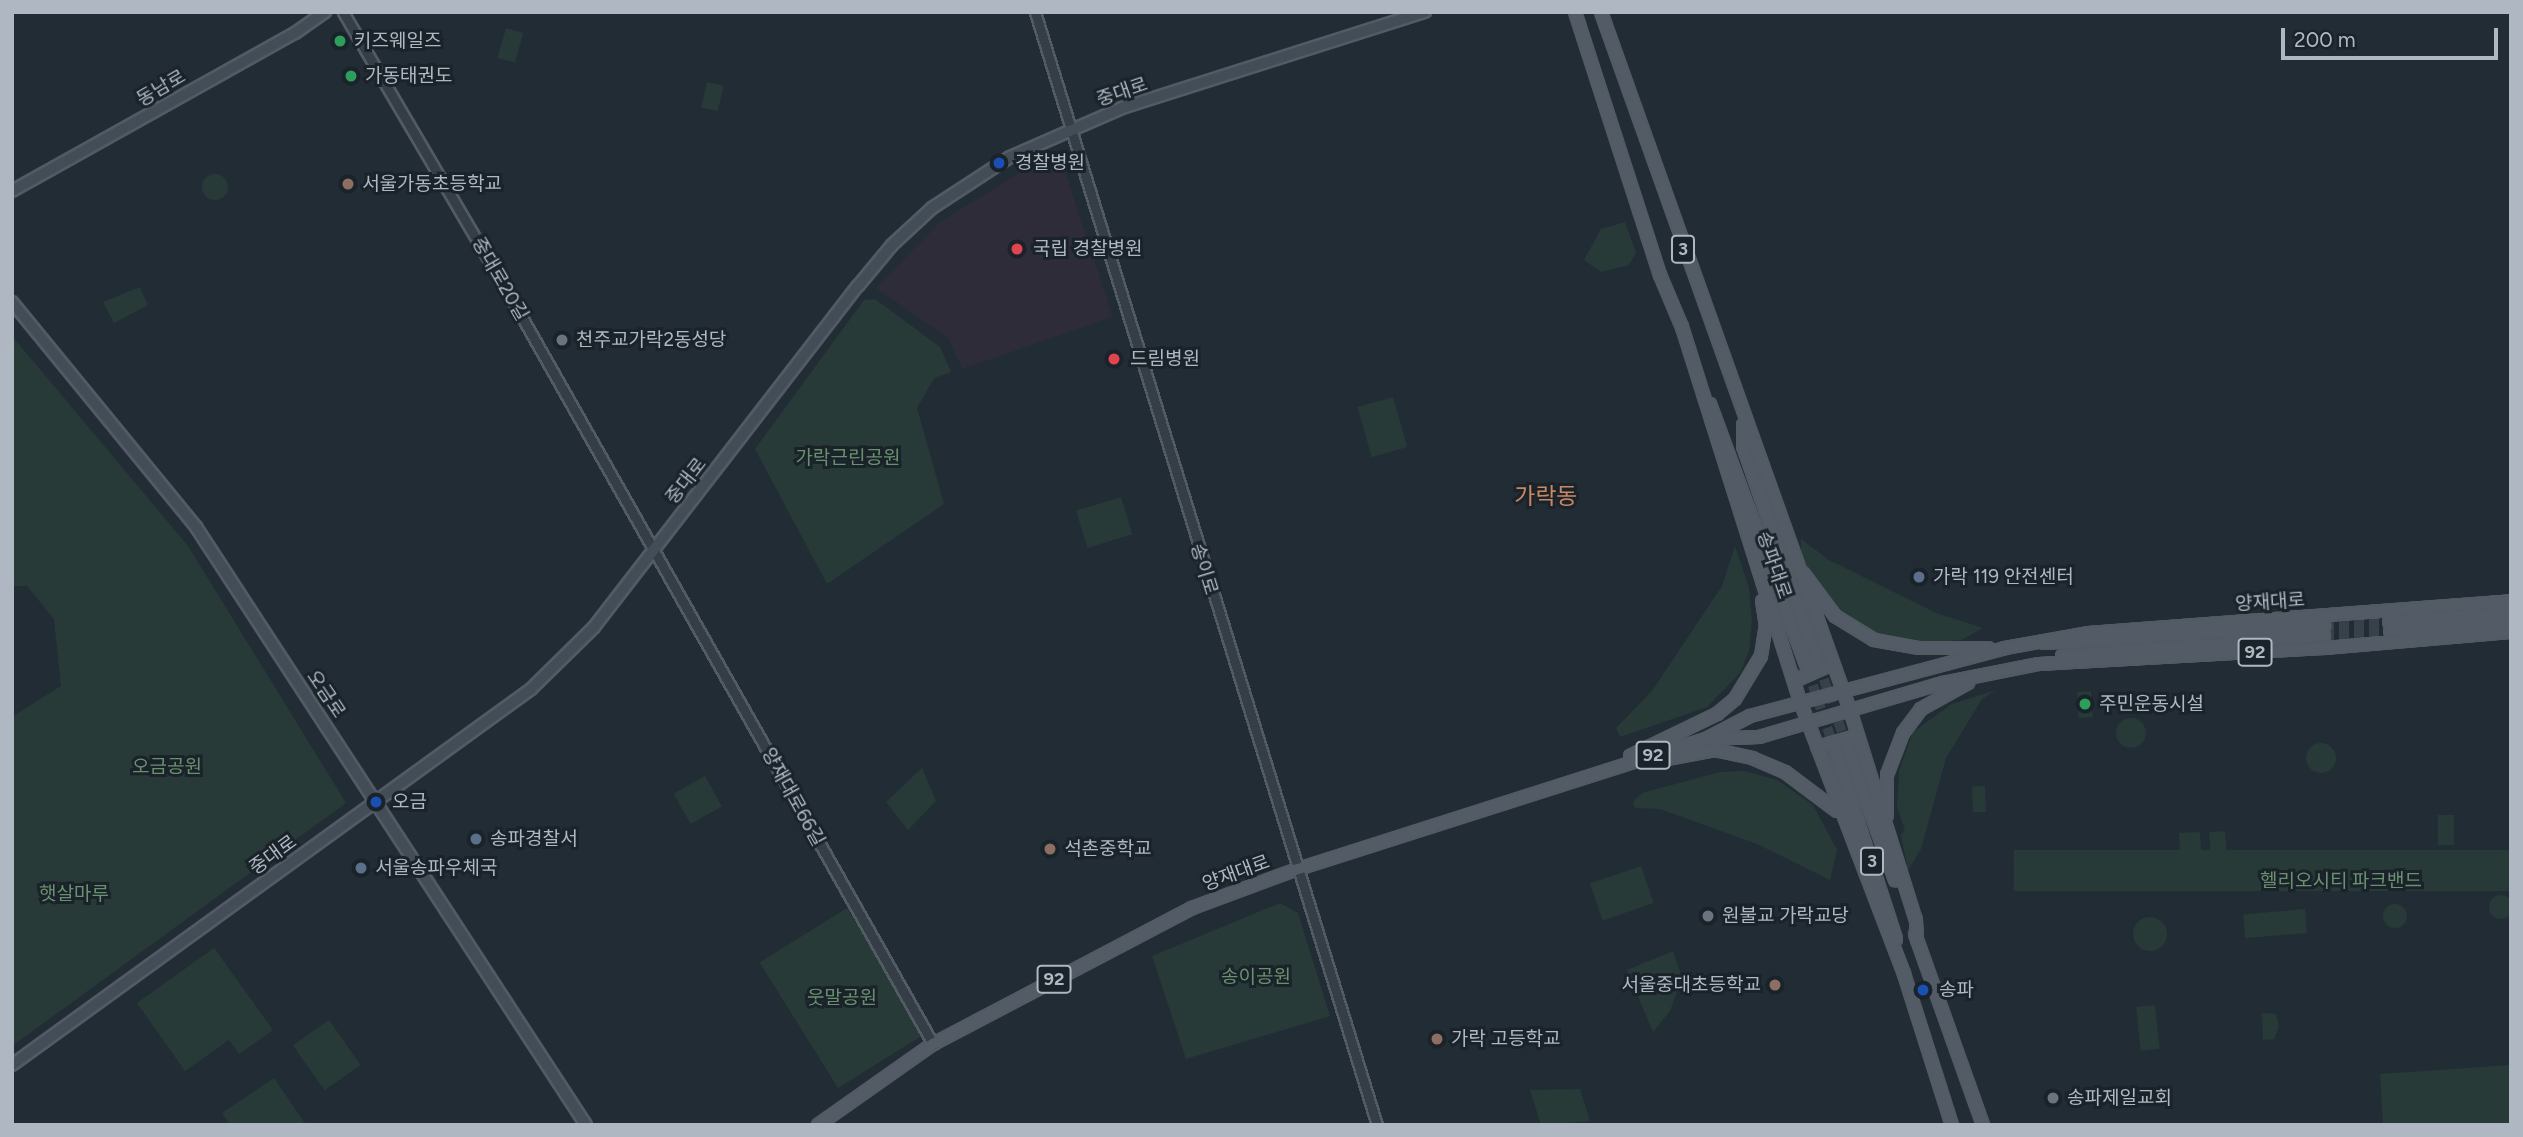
<!DOCTYPE html>
<meta charset="utf-8">
<style>
body{margin:0}
#map{position:relative;width:2523px;height:1137px;overflow:hidden;background:#222c35;font-family:Figtree,"Noto Sans KR",sans-serif}
div>[style]{position:absolute}
.medical>*{inset:0;background:#2d2c38}
.green>*{inset:0;background:#273a38;transform-origin:0 0}
.round{border-radius:50%}
.primary-tunnel>*{height:10px;margin-top:-5px;transform-origin:0;background:repeating-linear-gradient(90deg,#37414a 0 10px,transparent 0 15px)}
.roads{filter:drop-shadow(2px 0 #525b63) drop-shadow(-2px 0 #525b63) drop-shadow(0 2px #525b63) drop-shadow(0 -2px #525b63)}
.tertiary>*{height:9px;margin:-4.5px;padding:0 4.5px;transform-origin:4.5px;border-radius:4.5px;background:#353d46}
.secondary>*{height:10px;margin:-5px;padding:0 5px;transform-origin:5px;border-radius:5px;background:#434d58}
.primary>*{height:10px;margin:-5px;padding:0 5px;transform-origin:5px;border-radius:5px;background:#535c66}
.dots>*{width:19px;height:19px;translate:-50% -50%;box-sizing:border-box;border:4px solid #1a222a;border-radius:50%}
span{translate:-50% -50%;white-space:nowrap;text-align:center;line-height:1.15;-webkit-text-stroke:6px #1a222a;paint-order:stroke}
.shield-label span{padding:2px 5px;background:#1a222a;border:2px solid;border-radius:5px;-webkit-text-stroke-width:0}
.shield-label{font-size:18px;color:#afb8c2;font-weight:700}
.poi-label{font-size:19px;color:#afb8c2}
.left{translate:0 -50%;text-align:left}
.right{translate:-100% -50%;text-align:right}
.street-label{font-size:19px;color:#afb8c2}
.park-label{font-size:19px;color:#69916f}
.quarter-label{font-size:23px;color:#c98864}
.frame{position:absolute;inset:0;border:14px solid #afb8c2;pointer-events:none}
.scale{position:absolute;left:2281px;top:28px;width:217px;height:32px;box-sizing:border-box;border:4px solid #afb8c2;border-top:0;padding-left:9px;font-size:21px;line-height:24px;white-space:nowrap;color:#afb8c2;-webkit-text-stroke:5px #1a222a;paint-order:stroke}
</style>
<div id="map">
<div class="medical">
<div style="clip-path:polygon(1061px 159px,1113px 317px,962px 369px,949px 339px,876px 288px,940px 222px,1031px 166px)"></div>
</div>
<div class="green">
<div style="left:506px;top:28px;width:18px;height:31px;rotate:16deg"></div>
<div style="left:707px;top:82px;width:17px;height:26px;rotate:13deg"></div>
<div class="round" style="left:202px;top:174px;width:26px;height:26px"></div>
<div style="clip-path:polygon(1625px 222px,1636px 253px,1629px 265px,1601px 272px,1584px 260px,1601px 229px)"></div>
<div style="clip-path:polygon(140px 287px,148px 305px,114px 323px,103px 302px)"></div>
<div style="clip-path:polygon(875px 299px,940px 347px,951px 372px,934px 378px,917px 408px,944px 504px,827px 584px,755px 449px,864px 300px)"></div>
<div style="clip-path:polygon(12px 336px,188px 546px,346px 803px,12px 1046px,12px 717px,61px 686px,54px 619px,27px 586px,12px 586px)"></div>
<div style="left:1393px;top:397px;width:52px;height:37px;rotate:74deg"></div>
<div style="left:1121px;top:497px;width:39px;height:47px;rotate:73deg"></div>
<div style="clip-path:polygon(1801px 539px,1829px 560px,1936px 613px,1983px 628px,1961px 640px,1915px 644px,1861px 631px,1838px 615px,1816px 585px,1801px 560px)"></div>
<div style="clip-path:polygon(1735px 546px,1749px 588px,1752px 622px,1749px 651px,1740px 673px,1707px 707px,1620px 737px,1616px 728px,1652px 691px,1722px 586px)"></div>
<div style="clip-path:polygon(1996px 690px,1982px 699px,1946px 758px,1921px 849px,1908px 870px,1901px 835px,1905px 830px,1897px 807px,1899px 771px,1913px 732px,1952px 704px)"></div>
<div style="left:2091px;top:691px;width:26px;height:14px;rotate:86deg"></div>
<div class="round" style="left:2116px;top:718px;width:30px;height:30px"></div>
<div class="round" style="left:2306px;top:743px;width:30px;height:30px"></div>
<div style="clip-path:polygon(922px 768px,936px 801px,908px 830px,886px 802px)"></div>
<div style="clip-path:polygon(1744px 771px,1777px 780px,1813px 805px,1837px 850px,1830px 880px,1757px 844px,1660px 809px,1635px 808px,1633px 802px,1642px 793px,1720px 772px)"></div>
<div style="left:705px;top:776px;width:35px;height:36px;rotate:61deg"></div>
<div style="left:1985px;top:786px;width:26px;height:13px;rotate:88deg"></div>
<div style="left:2438px;top:815px;width:16px;height:30px"></div>
<div style="left:2225px;top:831px;width:29px;height:16px;rotate:86deg"></div>
<div style="left:2200px;top:832px;width:35px;height:21px;rotate:87deg"></div>
<div style="left:2511px;top:850px;width:41px;height:497px;rotate:90deg"></div>
<div style="left:1641px;top:866px;width:39px;height:54px;rotate:71deg"></div>
<div class="round" style="left:2489px;top:895px;width:24px;height:24px"></div>
<div style="clip-path:polygon(1280px 903px,1298px 913px,1330px 1016px,1186px 1059px,1152px 956px)"></div>
<div class="round" style="left:2383px;top:904px;width:24px;height:24px"></div>
<div style="left:847px;top:908px;width:148px;height:103px;rotate:58deg"></div>
<div style="left:2305px;top:909px;width:24px;height:62px;rotate:85deg"></div>
<div class="round" style="left:2133px;top:917px;width:34px;height:34px"></div>
<div style="clip-path:polygon(214px 948px,273px 1030px,239px 1054px,229px 1040px,185px 1071px,137px 1003px)"></div>
<div style="clip-path:polygon(1673px 951px,1682px 978px,1670px 1011px,1653px 1032px,1627px 970px)"></div>
<div style="left:2155px;top:1005px;width:44px;height:19px;rotate:84deg"></div>
<div style="clip-path:polygon(2262px 1013px,2276px 1014px,2279px 1027px,2274px 1039px,2263px 1040px)"></div>
<div style="left:329px;top:1020px;width:55px;height:44px;rotate:55deg"></div>
<div style="clip-path:polygon(2511px 1065px,2511px 1125px,2383px 1125px,2380px 1074px)"></div>
<div style="clip-path:polygon(274px 1078px,306px 1125px,230px 1125px,222px 1113px)"></div>
<div style="clip-path:polygon(1580px 1089px,1590px 1121px,1541px 1125px,1530px 1090px)"></div>
</div>
<div class="primary-tunnel">
<div style="left:2324px;top:626px;width:65px;rotate:-3.5deg"></div>
<div style="left:2324px;top:636px;width:66px;rotate:-4.3deg"></div>
<div style="left:1819px;top:665px;width:83px;rotate:71.1deg"></div>
<div style="left:1808px;top:671px;width:81px;rotate:71.3deg"></div>
</div>
<div class="roads">
<div class="tertiary">
<div style="left:343px;top:12px;width:356px;rotate:59.6deg"></div>
<div style="left:523px;top:319px;width:833px;rotate:60.51deg"></div>
<div style="left:1035px;top:12px;width:1164px;rotate:72.92deg"></div>
</div>
<div class="secondary">
<div style="left:12px;top:191px;width:324px;rotate:-29.2deg"></div>
<div style="left:295px;top:33px;width:37px;rotate:-35deg"></div>
<div style="left:12px;top:302px;width:291px;rotate:50.7deg"></div>
<div style="left:196px;top:527px;width:714px;rotate:56.89deg"></div>
<div style="left:12px;top:1065px;width:641px;rotate:-35.92deg"></div>
<div style="left:531px;top:689px;width:88px;rotate:-44.5deg"></div>
<div style="left:594px;top:627px;width:431px;rotate:-52.3deg"></div>
<div style="left:858px;top:286px;width:53px;rotate:-50.3deg"></div>
<div style="left:892px;top:245px;width:54px;rotate:-42.8deg"></div>
<div style="left:932px;top:208px;width:93px;rotate:-33.2deg"></div>
<div style="left:1010px;top:157px;width:122px;rotate:-23.6deg"></div>
<div style="left:1122px;top:108px;width:318px;rotate:-17.6deg"></div>
</div>
<div class="primary">
<div style="left:1575px;top:12px;width:276px;rotate:72.1deg"></div>
<div style="left:1660px;top:275px;width:56px;rotate:67.1deg"></div>
<div style="left:1682px;top:327px;width:395px;rotate:72.5deg"></div>
<div style="left:1801px;top:704px;width:289px;rotate:69.1deg"></div>
<div style="left:1904px;top:974px;width:158px;rotate:72.4deg"></div>
<div style="left:1601px;top:12px;width:741px;rotate:70.37deg"></div>
<div style="left:1850px;top:710px;width:220px;rotate:72.6deg"></div>
<div style="left:1916px;top:920px;width:20px;rotate:87deg"></div>
<div style="left:1710px;top:404px;width:284px;rotate:69.8deg"></div>
<div style="left:1743px;top:425px;width:21px;rotate:90deg"></div>
<div style="left:1743px;top:446px;width:232px;rotate:70.9deg"></div>
<div style="left:1803px;top:573px;width:54px;rotate:53.3deg"></div>
<div style="left:1835px;top:616px;width:46px;rotate:31.6deg"></div>
<div style="left:1874px;top:640px;width:46px;rotate:10.1deg"></div>
<div style="left:1919px;top:648px;width:69px"></div>
<div style="left:2389px;top:622px;width:122px;rotate:-4.7deg"></div>
<div style="left:2390px;top:631px;width:121px;rotate:-4.3deg"></div>
<div style="left:2044px;top:643px;width:281px;rotate:-3.5deg"></div>
<div style="left:2062px;top:656px;width:263px;rotate:-4.4deg"></div>
<div style="left:1792px;top:675px;width:8px;rotate:30deg"></div>
<div style="left:1799px;top:679px;width:35px;rotate:-24deg"></div>
<div style="left:1708px;top:739px;width:51px;rotate:-2.2deg"></div>
<div style="left:1759px;top:737px;width:192px;rotate:-16.4deg"></div>
<div style="left:1943px;top:683px;width:98px;rotate:-11.2deg"></div>
<div style="left:2039px;top:664px;width:285px;rotate:-3.2deg"></div>
<div style="left:2324px;top:648px;width:188px;rotate:-4.9deg"></div>
<div style="left:1846px;top:744px;width:145px;rotate:70.2deg"></div>
<div style="left:1817px;top:747px;width:41px;rotate:-15.8deg"></div>
<div style="left:1834px;top:748px;width:201px;rotate:72deg"></div>
<div style="left:1630px;top:756px;width:97px;rotate:-25.8deg"></div>
<div style="left:1717px;top:714px;width:23px;rotate:-40deg"></div>
<div style="left:1735px;top:699px;width:50px;rotate:-58.8deg"></div>
<div style="left:1761px;top:656px;width:30px;rotate:-81deg"></div>
<div style="left:1766px;top:626px;width:25px;rotate:-99deg"></div>
<div style="left:1651px;top:762px;width:65px;rotate:-10.6deg"></div>
<div style="left:1715px;top:750px;width:38px;rotate:12deg"></div>
<div style="left:1752px;top:758px;width:36px;rotate:23deg"></div>
<div style="left:1785px;top:772px;width:65px;rotate:36.9deg"></div>
<div style="left:1887px;top:815px;width:40px;rotate:-90deg"></div>
<div style="left:1887px;top:775px;width:45px;rotate:-69.1deg"></div>
<div style="left:1903px;top:733px;width:30px;rotate:-53deg"></div>
<div style="left:1921px;top:709px;width:54px;rotate:-29deg"></div>
<div style="left:1915px;top:934px;width:203px;rotate:70.4deg"></div>
<div style="left:818px;top:1125px;width:141px;rotate:-35.2deg"></div>
<div style="left:933px;top:1044px;width:293px;rotate:-27.7deg"></div>
<div style="left:1192px;top:908px;width:110px;rotate:-20.3deg"></div>
<div style="left:1295px;top:870px;width:431px;rotate:-17.7deg"></div>
<div style="left:1706px;top:739px;width:50px;rotate:-27.6deg"></div>
<div style="left:1750px;top:716px;width:264px;rotate:-14.9deg"></div>
<div style="left:2005px;top:648px;width:84px;rotate:-10.2deg"></div>
<div style="left:2088px;top:633px;width:424px;rotate:-4.3deg"></div>
</div>
</div>
<div class="dots">
<div style="left:340px;top:41px;background:#2e9e5b"></div>
<div style="left:351px;top:76px;background:#2e9e5b"></div>
<div style="left:999px;top:163px;background:#1a4fb4"></div>
<div style="left:348px;top:184px;background:#8d6e63"></div>
<div style="left:1017px;top:249px;background:#e0444e"></div>
<div style="left:562px;top:340px;background:#6b7280"></div>
<div style="left:1114px;top:359px;background:#e0444e"></div>
<div style="left:1919px;top:577px;background:#5c6f8a"></div>
<div style="left:2085px;top:704px;background:#2e9e5b"></div>
<div style="left:376px;top:802px;background:#1a4fb4"></div>
<div style="left:476px;top:839px;background:#5c6f8a"></div>
<div style="left:1050px;top:849px;background:#8d6e63"></div>
<div style="left:361px;top:868px;background:#5c6f8a"></div>
<div style="left:1708px;top:916px;background:#6b7280"></div>
<div style="left:1775px;top:985px;background:#8d6e63"></div>
<div style="left:1923px;top:990px;background:#1a4fb4"></div>
<div style="left:1437px;top:1039px;background:#8d6e63"></div>
<div style="left:2053px;top:1098px;background:#6b7280"></div>
</div>
<div class="shield-label">
<span style="left:1683px;top:249px">3</span>
<span style="left:2255px;top:652px">92</span>
<span style="left:1653px;top:755px">92</span>
<span style="left:1872px;top:861px">3</span>
<span style="left:1054px;top:979px">92</span>
</div>
<div class="poi-label">
<span class="left" style="left:354px;top:41px">키즈웨일즈</span>
<span class="left" style="left:365px;top:76px">가동태권도</span>
<span class="left" style="left:1015px;top:163px">경찰병원</span>
<span class="left" style="left:362px;top:184px">서울가동초등학교</span>
<span class="left" style="left:1033px;top:249px">국립 경찰병원</span>
<span class="left" style="left:576px;top:340px">천주교가락2동성당</span>
<span class="left" style="left:1130px;top:359px">드림병원</span>
<span class="left" style="left:1933px;top:577px">가락 119 안전센터</span>
<span class="left" style="left:2099px;top:704px">주민운동시설</span>
<span class="left" style="left:392px;top:802px">오금</span>
<span class="left" style="left:490px;top:839px">송파경찰서</span>
<span class="left" style="left:1064px;top:849px">석촌중학교</span>
<span class="left" style="left:375px;top:868px">서울송파우체국</span>
<span class="left" style="left:1722px;top:916px">원불교 가락교당</span>
<span class="right" style="left:1761px;top:985px">서울중대초등학교</span>
<span class="left" style="left:1939px;top:990px">송파</span>
<span class="left" style="left:1451px;top:1039px">가락 고등학교</span>
<span class="left" style="left:2067px;top:1098px">송파제일교회</span>
</div>
<div class="street-label">
<span style="left:161px;top:88px;rotate:-30deg">동남로</span>
<span style="left:1122px;top:92px;rotate:-19deg">중대로</span>
<span style="left:500px;top:279px;rotate:60deg">중대로20길</span>
<span style="left:686px;top:481px;rotate:-52deg">중대로</span>
<span style="left:1774px;top:565px;rotate:71deg">송파대로</span>
<span style="left:1204px;top:569px;rotate:73deg">송이로</span>
<span style="left:2270px;top:602px;rotate:-4deg">양재대로</span>
<span style="left:326px;top:694px;rotate:56deg">오금로</span>
<span style="left:793px;top:797px;rotate:61deg">양재대로66길</span>
<span style="left:273px;top:855px;rotate:-36deg">중대로</span>
<span style="left:1236px;top:873px;rotate:-20deg">양재대로</span>
</div>
<div class="park-label">
<span style="left:848px;top:458px">가락근린공원</span>
<span style="left:167px;top:767px">오금공원</span>
<span style="left:2341px;top:881px">헬리오시티 파크밴드</span>
<span style="left:74px;top:894px">햇살마루</span>
<span style="left:1256px;top:977px">송이공원</span>
<span style="left:842px;top:998px">웃말공원</span>
</div>
<div class="quarter-label">
<span style="left:1546px;top:496px">가락동</span>
</div>
<div class="frame"></div>
<div class="scale">200 m</div>
</div>
